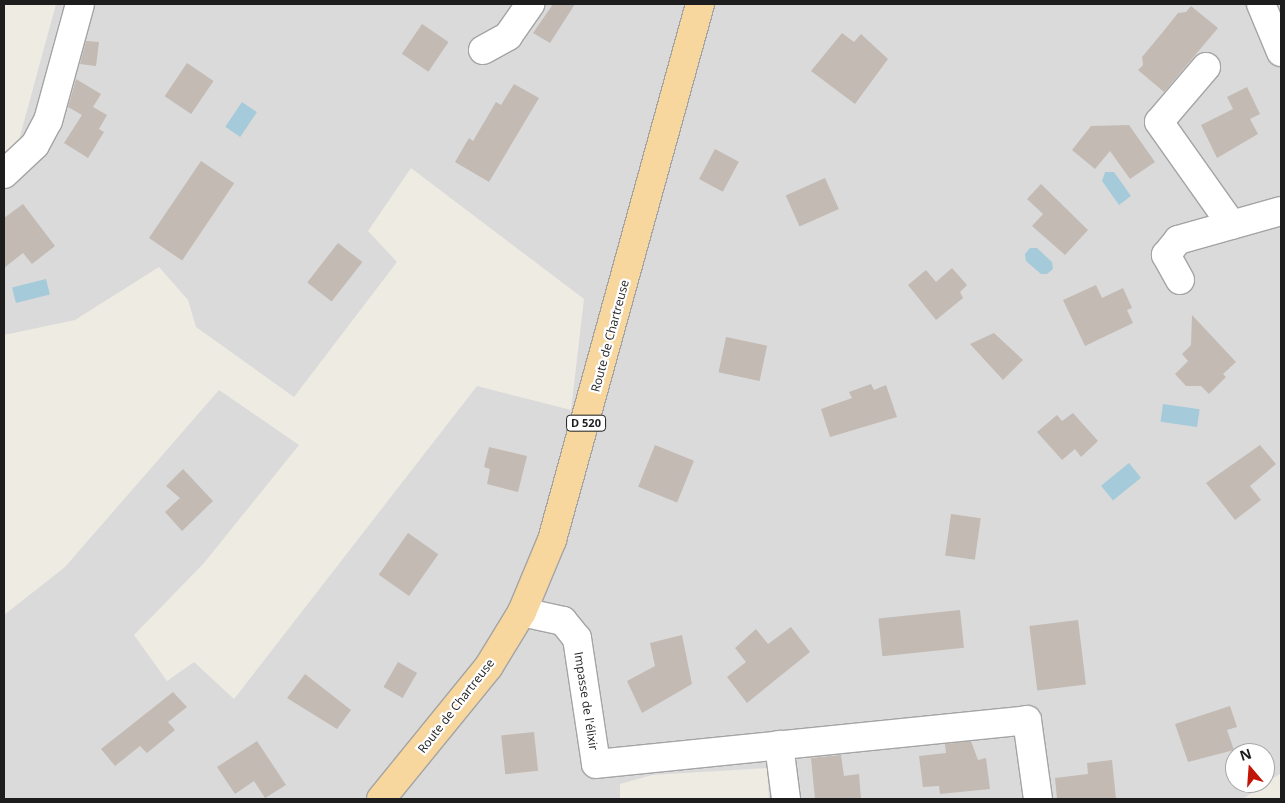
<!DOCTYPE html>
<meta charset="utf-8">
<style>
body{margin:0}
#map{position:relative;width:1285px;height:803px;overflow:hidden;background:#eeebe3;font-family:"Open Sans",sans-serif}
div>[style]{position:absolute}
.residential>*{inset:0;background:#dbdada}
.water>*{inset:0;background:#a5cada;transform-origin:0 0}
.building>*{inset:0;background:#c2bab3;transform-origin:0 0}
.roads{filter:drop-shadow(1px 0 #a4a4a4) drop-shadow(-1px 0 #a4a4a4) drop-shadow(0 1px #a4a4a4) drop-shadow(0 -1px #a4a4a4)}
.minor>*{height:28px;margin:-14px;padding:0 14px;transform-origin:14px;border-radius:14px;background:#fff}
.primary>*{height:28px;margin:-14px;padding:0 14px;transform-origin:14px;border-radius:14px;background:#f8d79e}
span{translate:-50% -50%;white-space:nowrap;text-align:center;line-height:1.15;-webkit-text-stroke:4.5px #fff;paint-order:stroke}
.shield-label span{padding:1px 4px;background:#fff;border:1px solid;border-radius:4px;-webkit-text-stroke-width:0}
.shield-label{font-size:11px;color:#1d1d1d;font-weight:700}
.street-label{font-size:12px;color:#1d1d1d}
.frame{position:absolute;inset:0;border:5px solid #1d1d1d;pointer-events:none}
.north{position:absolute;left:1225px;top:743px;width:50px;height:50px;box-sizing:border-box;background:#fff;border:1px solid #a5a5a5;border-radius:50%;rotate:342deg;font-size:14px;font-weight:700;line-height:20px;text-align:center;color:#1d1d1d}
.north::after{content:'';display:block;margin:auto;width:18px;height:22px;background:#c11508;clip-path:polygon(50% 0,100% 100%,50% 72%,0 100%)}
</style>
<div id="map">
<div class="residential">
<div style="clip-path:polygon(evenodd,56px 4px,1281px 4px,1281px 773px,1243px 799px,769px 799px,767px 768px,652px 775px,620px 784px,620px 799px,4px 799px,4px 615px,65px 567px,219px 390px,299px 445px,204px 563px,134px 635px,167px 681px,194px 662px,234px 699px,477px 386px,571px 410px,584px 299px,411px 168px,368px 231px,397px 262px,294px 397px,196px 327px,188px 300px,159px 267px,75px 320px,4px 335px,4px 155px,19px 140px,56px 4px,1235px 753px,1265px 753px,1265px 783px,1235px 783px,1235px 753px)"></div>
</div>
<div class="water">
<div style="left:242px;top:102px;width:18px;height:30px;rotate:34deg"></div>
<div style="clip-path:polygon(1105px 172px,1114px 172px,1131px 196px,1119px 205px,1102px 181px)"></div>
<div style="clip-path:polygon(1030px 248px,1037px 248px,1052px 262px,1053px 269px,1047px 274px,1041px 274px,1026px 261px,1025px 254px)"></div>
<div style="left:46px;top:279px;width:16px;height:35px;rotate:76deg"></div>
<div style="left:1163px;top:404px;width:37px;height:18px;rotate:8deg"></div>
<div style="left:1129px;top:463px;width:19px;height:36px;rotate:51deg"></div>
</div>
<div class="building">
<div style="clip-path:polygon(553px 4px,575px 4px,550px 43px,533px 33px)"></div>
<div style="clip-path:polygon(1191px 6px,1218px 28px,1164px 92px,1138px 70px,1143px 65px,1142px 57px,1162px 33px,1178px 13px,1186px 12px)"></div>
<div style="left:422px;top:24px;width:32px;height:36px;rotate:34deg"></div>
<div style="clip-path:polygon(842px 33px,854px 42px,861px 34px,888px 59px,855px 104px,811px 71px)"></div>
<div style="clip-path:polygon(86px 41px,99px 42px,96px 66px,80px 64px)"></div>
<div style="left:187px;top:63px;width:32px;height:40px;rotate:34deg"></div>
<div style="clip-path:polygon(76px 79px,101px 94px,93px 107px,107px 115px,99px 129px,104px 132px,88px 158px,64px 143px,82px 115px,68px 107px)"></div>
<div style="clip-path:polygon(514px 84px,539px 98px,489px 182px,455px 162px,469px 138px,473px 141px,496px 102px,501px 105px)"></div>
<div style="clip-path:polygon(1247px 87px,1260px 114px,1250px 119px,1258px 134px,1217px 158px,1201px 125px,1233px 109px,1227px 97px)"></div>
<div style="clip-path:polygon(1129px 125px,1155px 162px,1130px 179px,1110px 151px,1095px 169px,1072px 150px,1091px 126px)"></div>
<div style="left:715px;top:149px;width:27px;height:34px;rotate:28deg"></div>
<div style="left:201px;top:161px;width:40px;height:93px;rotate:34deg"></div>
<div style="left:825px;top:178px;width:34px;height:43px;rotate:66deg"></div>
<div style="clip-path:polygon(1041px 184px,1088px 230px,1065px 255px,1032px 226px,1043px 214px,1027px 199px)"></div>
<div style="clip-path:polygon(23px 204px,55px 246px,32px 264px,23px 253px,4px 268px,4px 218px)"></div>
<div style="left:338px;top:243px;width:31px;height:50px;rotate:38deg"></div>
<div style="clip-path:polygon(952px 268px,967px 285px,960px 292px,963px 298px,936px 320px,908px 285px,926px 270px,936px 282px)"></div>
<div style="clip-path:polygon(1096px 285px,1102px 298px,1123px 288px,1132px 308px,1127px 310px,1133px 323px,1085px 346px,1063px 300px)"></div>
<div style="clip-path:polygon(1192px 315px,1236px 362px,1223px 374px,1226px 377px,1209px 394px,1201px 386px,1186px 386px,1175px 374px,1188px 361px,1182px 354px,1191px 345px)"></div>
<div style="clip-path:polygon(994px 333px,1023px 360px,1003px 380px,970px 344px)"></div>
<div style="left:726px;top:337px;width:42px;height:36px;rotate:12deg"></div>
<div style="clip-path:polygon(871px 384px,874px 390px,886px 385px,897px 417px,830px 437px,821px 409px,852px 398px,849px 392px)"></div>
<div style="clip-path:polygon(1073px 413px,1098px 441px,1081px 457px,1075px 449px,1062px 460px,1037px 432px,1057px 415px,1062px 421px)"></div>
<div style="left:655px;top:445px;width:42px;height:45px;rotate:22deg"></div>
<div style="clip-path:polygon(1260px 445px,1276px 464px,1250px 486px,1261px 500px,1235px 520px,1206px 483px)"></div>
<div style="clip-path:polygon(489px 447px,527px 456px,518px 492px,487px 484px,490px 469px,484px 467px)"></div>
<div style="clip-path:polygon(183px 469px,213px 501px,182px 531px,165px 512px,180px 498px,166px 486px)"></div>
<div style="left:951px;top:514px;width:30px;height:42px;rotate:8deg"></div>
<div style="left:408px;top:533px;width:37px;height:51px;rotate:35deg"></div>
<div style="left:960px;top:610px;width:38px;height:82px;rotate:84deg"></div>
<div style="left:1078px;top:620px;width:65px;height:49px;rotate:83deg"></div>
<div style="clip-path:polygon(791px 627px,810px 652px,747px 703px,727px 677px,746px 662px,735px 648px,756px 629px,768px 644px)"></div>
<div style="clip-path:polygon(682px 635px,692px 684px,642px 713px,627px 681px,655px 666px,650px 643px)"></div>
<div style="left:398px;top:662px;width:22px;height:29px;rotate:30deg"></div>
<div style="clip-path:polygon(305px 674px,351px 710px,337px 729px,287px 698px)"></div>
<div style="clip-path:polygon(173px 692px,187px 707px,168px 722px,175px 730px,147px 753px,140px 746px,115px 766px,101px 749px)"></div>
<div style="clip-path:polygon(1230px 706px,1237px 727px,1227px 730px,1234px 750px,1188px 762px,1175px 724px)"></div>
<div style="left:534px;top:732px;width:39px;height:33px;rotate:84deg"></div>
<div style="clip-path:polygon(257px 741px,286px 785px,265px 798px,254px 781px,235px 794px,217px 767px)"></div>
<div style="clip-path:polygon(971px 741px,978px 760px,986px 758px,990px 789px,940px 794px,939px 786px,923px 787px,919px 756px,946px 753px,945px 744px)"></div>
<div style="clip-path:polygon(841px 755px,844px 776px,859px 774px,861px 799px,815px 799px,811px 758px)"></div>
<div style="clip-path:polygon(1112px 760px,1116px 799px,1057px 799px,1055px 778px,1088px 774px,1087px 763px)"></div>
</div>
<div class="roads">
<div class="minor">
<div style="left:1261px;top:4px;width:52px;rotate:67.4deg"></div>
<div style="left:483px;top:50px;width:29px;rotate:-29deg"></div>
<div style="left:508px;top:36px;width:39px;rotate:-55deg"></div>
<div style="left:1206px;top:67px;width:72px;rotate:130.5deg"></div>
<div style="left:1159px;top:122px;width:126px;rotate:54.7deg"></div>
<div style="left:4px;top:174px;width:42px;rotate:-43.1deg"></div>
<div style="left:35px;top:145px;width:27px;rotate:-62deg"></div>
<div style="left:48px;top:121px;width:121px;rotate:-74.7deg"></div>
<div style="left:1180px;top:280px;width:29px;rotate:-119deg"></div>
<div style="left:1166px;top:255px;width:19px;rotate:-51deg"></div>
<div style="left:1178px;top:240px;width:107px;rotate:-15.7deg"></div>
<div style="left:522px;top:612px;width:42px;rotate:12.4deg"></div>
<div style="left:563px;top:621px;width:22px;rotate:51deg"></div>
<div style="left:577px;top:638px;width:127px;rotate:81.4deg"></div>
<div style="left:596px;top:764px;width:433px;rotate:-5.8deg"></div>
<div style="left:1027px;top:720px;width:80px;rotate:82.1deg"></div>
<div style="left:779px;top:745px;width:54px;rotate:82.6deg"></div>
</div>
<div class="primary">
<div style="left:381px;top:799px;width:171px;rotate:-50.9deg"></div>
<div style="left:489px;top:666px;width:63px;rotate:-58.6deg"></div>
<div style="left:522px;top:612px;width:78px;rotate:-67.4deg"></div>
<div style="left:552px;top:540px;width:556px;rotate:-74.56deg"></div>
</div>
</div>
<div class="shield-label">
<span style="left:586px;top:423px">D 520</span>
</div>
<div class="street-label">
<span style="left:610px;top:336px;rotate:-75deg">Route de Chartreuse</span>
<span style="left:586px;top:701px;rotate:81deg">Impasse de l'élixir</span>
<span style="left:456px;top:706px;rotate:-52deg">Route de Chartreuse</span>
</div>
<div class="frame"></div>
<div class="north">N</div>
</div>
